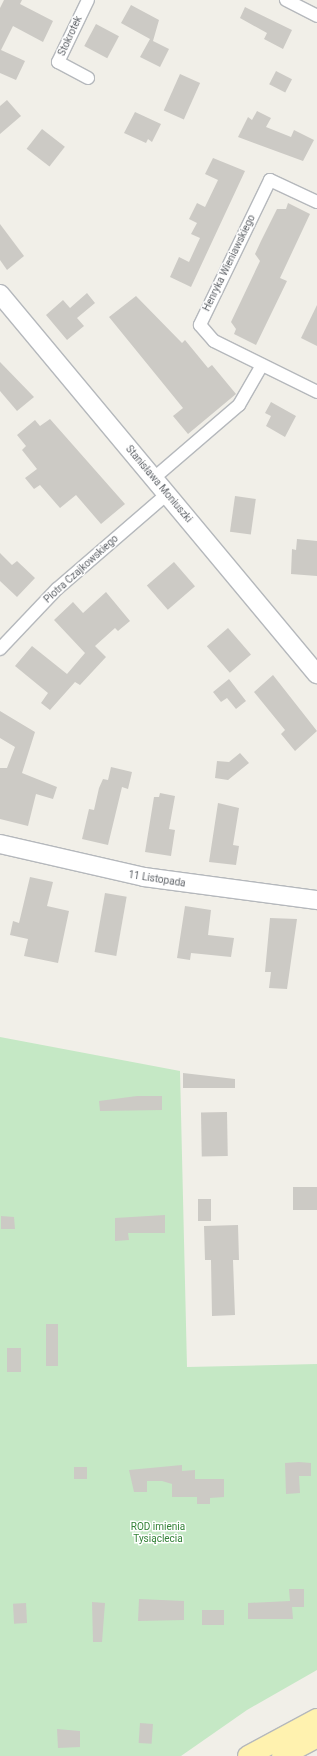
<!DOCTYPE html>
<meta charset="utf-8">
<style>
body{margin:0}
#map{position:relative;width:317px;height:1756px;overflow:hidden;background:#f1efe8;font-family:Roboto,sans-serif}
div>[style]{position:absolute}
.green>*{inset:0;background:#c5e8c5}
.building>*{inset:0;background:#cccac5;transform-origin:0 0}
.roads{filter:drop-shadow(1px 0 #b5b8bc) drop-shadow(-1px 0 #b5b8bc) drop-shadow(0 1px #b5b8bc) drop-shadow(0 -1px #b5b8bc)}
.street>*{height:12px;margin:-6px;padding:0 6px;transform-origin:6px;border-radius:6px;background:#fff}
.secondary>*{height:18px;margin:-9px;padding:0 9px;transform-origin:9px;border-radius:9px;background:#fff}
.primary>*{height:20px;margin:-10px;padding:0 10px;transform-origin:10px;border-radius:10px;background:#fff2af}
span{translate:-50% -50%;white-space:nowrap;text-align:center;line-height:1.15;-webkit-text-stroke:3px #fff;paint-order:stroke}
.street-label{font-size:10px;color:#5f6368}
.park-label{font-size:10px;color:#348238}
</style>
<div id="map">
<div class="green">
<div style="clip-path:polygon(0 1037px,180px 1071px,187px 1367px,317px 1364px,317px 1670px,247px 1710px,181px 1756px,0 1756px)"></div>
</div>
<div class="building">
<div style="clip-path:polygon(4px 0,22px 0,20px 4px,53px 21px,43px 42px,13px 26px,1px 50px,25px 61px,16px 80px,0 73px,0 8px)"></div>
<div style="clip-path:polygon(131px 5px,159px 20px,153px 41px,169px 49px,160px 67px,140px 57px,150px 39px,121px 23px)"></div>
<div style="clip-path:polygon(245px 7px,292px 30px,283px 49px,264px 39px,267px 33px,240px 18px)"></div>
<div style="left:96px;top:24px;width:26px;height:25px;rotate:28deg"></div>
<div style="left:276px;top:71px;width:18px;height:15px;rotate:27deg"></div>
<div style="left:180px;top:74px;width:22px;height:40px;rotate:24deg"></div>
<div style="clip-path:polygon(7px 100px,21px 116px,0 134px,0 106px)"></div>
<div style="clip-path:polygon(257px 111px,271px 118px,266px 127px,291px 137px,294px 130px,314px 140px,303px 161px,238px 137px,248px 117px,252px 120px)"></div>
<div style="clip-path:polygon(135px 112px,161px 124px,152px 142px,148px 139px,146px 143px,124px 133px)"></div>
<div style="left:42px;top:129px;width:29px;height:25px;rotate:38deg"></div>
<div style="clip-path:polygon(213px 158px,245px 171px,191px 287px,170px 277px,179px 257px,189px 262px,200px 238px,191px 234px,197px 223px,189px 219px,197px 203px,205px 207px,218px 180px,205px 174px)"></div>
<div style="clip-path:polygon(288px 203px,310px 214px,280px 278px,287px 281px,256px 345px,234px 334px,236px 329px,231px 322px,260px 261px,255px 254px,261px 241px,277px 209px,286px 209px)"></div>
<div style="clip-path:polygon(0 224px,24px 256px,7px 270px,0 260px)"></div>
<div style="clip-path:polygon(87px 293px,95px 303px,77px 318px,84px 326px,67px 340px,46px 315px,63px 300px,70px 308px)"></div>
<div style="clip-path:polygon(136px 296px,182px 343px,185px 340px,208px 368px,212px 365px,236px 394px,188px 434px,173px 416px,183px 408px,109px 317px)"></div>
<div style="clip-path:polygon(317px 305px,317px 346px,301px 338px)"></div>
<div style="clip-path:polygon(0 362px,34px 397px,17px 411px,0 391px)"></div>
<div style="clip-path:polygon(271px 402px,296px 416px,285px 437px,266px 426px,271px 416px,265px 413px)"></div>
<div style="clip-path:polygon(50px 419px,125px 504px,101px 524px,76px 495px,60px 508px,40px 485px,34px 489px,25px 478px,37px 469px,22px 450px,26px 446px,17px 435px,35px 420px,40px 426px)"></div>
<div style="left:235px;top:496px;width:21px;height:36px;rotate:8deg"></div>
<div style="clip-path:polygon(297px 539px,317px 541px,317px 576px,291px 574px,292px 549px,296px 550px)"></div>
<div style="clip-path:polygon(0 553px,12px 565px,17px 561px,35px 578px,17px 597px,0 581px)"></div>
<div style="left:174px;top:562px;width:32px;height:36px;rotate:49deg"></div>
<div style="clip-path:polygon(106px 592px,130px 621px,118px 631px,115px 628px,95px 646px,106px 657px,80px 685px,75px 682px,50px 710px,41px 703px,48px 693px,15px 666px,32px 646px,67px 674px,85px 653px,54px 620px,73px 602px,83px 613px)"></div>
<div style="left:228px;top:628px;width:35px;height:28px;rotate:49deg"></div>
<div style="clip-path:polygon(273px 675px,317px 731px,295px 751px,281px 734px,285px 730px,254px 692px)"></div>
<div style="clip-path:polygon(229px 679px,246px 701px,236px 709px,227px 698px,221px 702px,213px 692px)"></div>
<div style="clip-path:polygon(0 711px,35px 732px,22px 773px,57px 787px,53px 799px,36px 794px,28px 826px,0 819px,0 768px,7px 768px,15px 747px,0 738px)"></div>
<div style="clip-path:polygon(240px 753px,249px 763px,228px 780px,215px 778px,217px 761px,229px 762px)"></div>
<div style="clip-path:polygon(111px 767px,132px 772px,128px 789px,122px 787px,108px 845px,82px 839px,89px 809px,94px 810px,99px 788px,103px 779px,108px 780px)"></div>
<div style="clip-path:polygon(160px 793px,175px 796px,169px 829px,175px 830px,171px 856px,145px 852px,154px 797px,159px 797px)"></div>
<div style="clip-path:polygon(218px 803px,239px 808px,233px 845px,239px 846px,236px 865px,209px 862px)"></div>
<div style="clip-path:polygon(30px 877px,53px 882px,47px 906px,69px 911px,58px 963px,24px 956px,28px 939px,10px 935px,13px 921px,19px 923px)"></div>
<div style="left:105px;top:893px;width:22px;height:60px;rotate:10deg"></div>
<div style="clip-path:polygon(185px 906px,211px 910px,208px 935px,234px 938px,231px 957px,191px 953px,190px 960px,177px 958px)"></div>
<div style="clip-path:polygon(270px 918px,297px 919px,287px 989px,269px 988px,271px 972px,265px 972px)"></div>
<div style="clip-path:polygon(183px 1073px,235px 1079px,235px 1088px,183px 1088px)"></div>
<div style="clip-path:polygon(137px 1096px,162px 1096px,162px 1110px,100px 1111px,99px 1101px)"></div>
<div style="left:227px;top:1112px;width:44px;height:26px;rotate:89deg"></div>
<div style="left:293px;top:1187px;width:24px;height:23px"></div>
<div style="left:211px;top:1199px;width:22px;height:13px;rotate:90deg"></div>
<div style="clip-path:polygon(165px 1215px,165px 1233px,128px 1233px,129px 1240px,115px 1241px,115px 1218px)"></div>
<div style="clip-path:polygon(1px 1216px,14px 1217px,15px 1229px,1px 1229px)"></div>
<div style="clip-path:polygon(238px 1225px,239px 1260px,233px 1260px,235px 1315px,212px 1316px,211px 1260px,205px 1260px,204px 1226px)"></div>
<div style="left:46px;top:1324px;width:12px;height:42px"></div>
<div style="left:7px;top:1348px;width:14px;height:24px"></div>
<div style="clip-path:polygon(299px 1462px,311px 1463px,311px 1476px,299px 1476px,300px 1493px,286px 1494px,285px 1463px)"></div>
<div style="clip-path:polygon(182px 1465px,182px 1471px,195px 1470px,195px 1479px,224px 1479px,224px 1497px,210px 1498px,210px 1504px,197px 1504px,197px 1497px,172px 1497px,172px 1484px,162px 1481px,147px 1481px,147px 1492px,134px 1492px,129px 1470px)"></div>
<div style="left:74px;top:1467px;width:13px;height:12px"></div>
<div style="clip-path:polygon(289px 1589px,304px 1589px,304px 1607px,292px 1607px,293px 1619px,248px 1619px,248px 1603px,290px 1601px)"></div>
<div style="clip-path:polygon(139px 1599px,184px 1601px,184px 1620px,138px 1621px)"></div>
<div style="clip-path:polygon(92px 1602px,105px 1603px,102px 1642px,93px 1642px)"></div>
<div style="left:26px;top:1603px;width:20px;height:13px;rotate:87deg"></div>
<div style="left:202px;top:1610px;width:22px;height:15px"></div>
<div style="left:140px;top:1723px;width:13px;height:20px;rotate:4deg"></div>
<div style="clip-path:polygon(57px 1729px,80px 1731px,80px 1747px,58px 1748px)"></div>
</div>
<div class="roads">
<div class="street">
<div style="left:88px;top:0;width:69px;rotate:115.8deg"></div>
<div style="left:58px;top:62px;width:34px;rotate:28deg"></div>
<div style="left:286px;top:0;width:35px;rotate:27deg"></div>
<div style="left:317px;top:202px;width:52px;rotate:-154.9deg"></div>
<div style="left:270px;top:180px;width:161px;rotate:115.8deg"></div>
<div style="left:200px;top:325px;width:21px;rotate:49deg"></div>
<div style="left:214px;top:341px;width:115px;rotate:26.3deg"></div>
<div style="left:154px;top:478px;width:112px;rotate:-40.7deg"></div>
<div style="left:239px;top:405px;width:46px;rotate:-60.1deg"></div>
<div style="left:0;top:649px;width:83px;rotate:-46.5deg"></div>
<div style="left:57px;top:589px;width:145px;rotate:-40.8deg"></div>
</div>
<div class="secondary">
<div style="left:0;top:294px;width:495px;rotate:50.2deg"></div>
<div style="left:0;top:844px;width:148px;rotate:12.9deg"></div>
<div style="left:144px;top:877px;width:175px;rotate:7.6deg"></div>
</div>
<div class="primary">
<div style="left:248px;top:1756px;width:78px;rotate:-28.2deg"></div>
<div style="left:282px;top:1756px;width:40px;rotate:-28deg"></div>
</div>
</div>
<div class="street-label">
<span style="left:70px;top:36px;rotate:-65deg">Stokrotek</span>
<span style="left:229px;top:263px;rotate:-64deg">Henryka Wieniawskiego</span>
<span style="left:159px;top:484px;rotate:50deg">Stanisława Moniuszki</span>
<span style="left:81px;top:569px;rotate:-42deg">Piotra Czajkowskiego</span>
<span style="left:157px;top:879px;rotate:9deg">11 Listopada</span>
</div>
<div class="park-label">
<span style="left:158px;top:1532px">ROD imienia<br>Tysiąclecia</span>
</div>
</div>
